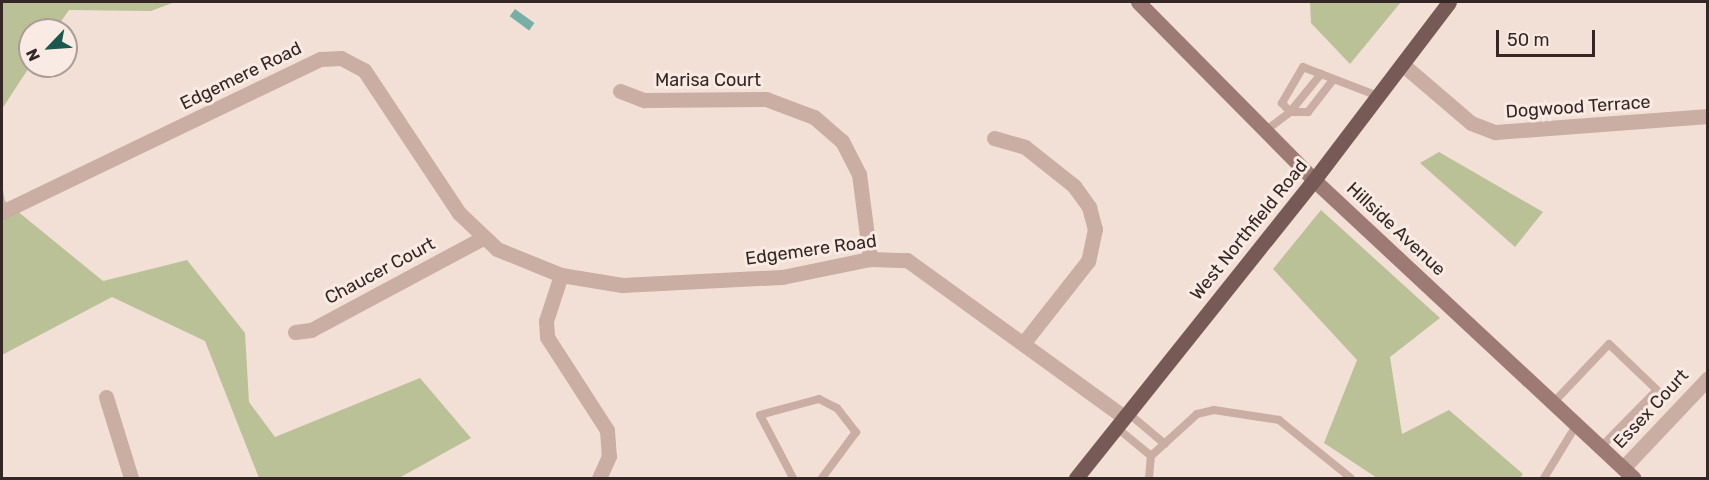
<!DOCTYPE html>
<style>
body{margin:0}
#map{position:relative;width:1709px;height:480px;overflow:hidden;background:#f2e0d7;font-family:Rubik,sans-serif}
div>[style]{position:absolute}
.green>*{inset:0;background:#bbc197}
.water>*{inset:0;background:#75afa6;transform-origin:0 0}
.lane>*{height:8px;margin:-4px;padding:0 4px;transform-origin:4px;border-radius:4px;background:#caada3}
.street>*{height:15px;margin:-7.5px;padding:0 7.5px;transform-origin:7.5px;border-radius:7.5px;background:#caada3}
.secondary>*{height:15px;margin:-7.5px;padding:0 7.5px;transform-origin:7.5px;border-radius:7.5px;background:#9d7b74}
.primary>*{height:15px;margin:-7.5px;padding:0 7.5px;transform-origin:7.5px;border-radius:7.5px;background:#775a55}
span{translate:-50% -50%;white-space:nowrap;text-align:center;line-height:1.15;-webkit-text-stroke:6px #f9ebe3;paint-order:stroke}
.street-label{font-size:18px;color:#342725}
.frame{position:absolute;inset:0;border:3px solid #342725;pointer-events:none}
.north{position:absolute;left:18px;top:18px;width:60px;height:60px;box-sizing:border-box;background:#f9ebe3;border:2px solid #aa9d97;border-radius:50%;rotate:245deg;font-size:16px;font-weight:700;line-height:24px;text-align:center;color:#342725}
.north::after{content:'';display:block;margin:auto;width:21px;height:27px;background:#1a574e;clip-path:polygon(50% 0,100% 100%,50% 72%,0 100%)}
.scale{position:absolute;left:1496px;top:30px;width:99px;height:27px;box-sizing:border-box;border:3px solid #342725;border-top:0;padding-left:8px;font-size:18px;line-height:21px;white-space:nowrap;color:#342725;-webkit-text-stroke:4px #f9ebe3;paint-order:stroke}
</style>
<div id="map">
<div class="green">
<div style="clip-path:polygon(2px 2px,175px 2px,151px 11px,69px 10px,55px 30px,30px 30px,30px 66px,2px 109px)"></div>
<div style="clip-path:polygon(1310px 2px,1401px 2px,1350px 64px,1311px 23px)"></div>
<div style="clip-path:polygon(1439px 152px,1543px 212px,1515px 247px,1420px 163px)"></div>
<div style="clip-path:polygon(2px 185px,5px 201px,103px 281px,187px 260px,245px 333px,249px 402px,275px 437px,420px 378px,471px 438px,399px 478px,259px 478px,205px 341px,112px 297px,2px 355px)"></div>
<div style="clip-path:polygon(1321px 210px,1440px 318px,1390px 357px,1402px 434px,1449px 410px,1523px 474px,1520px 478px,1377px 478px,1324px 443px,1357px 360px,1273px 269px)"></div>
</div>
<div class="water">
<div style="left:515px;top:9px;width:24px;height:9px;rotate:36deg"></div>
</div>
<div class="lane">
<div style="left:1321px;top:74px;width:19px;rotate:-159deg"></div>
<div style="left:1303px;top:67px;width:42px;rotate:120.3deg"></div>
<div style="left:1282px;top:103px;width:12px;rotate:48deg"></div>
<div style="left:1290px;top:112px;width:18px"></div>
<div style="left:1308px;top:112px;width:39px;rotate:-52deg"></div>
<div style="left:1265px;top:131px;width:31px;rotate:-37deg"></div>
<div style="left:1290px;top:112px;width:49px;rotate:-50.8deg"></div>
<div style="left:1321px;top:74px;width:61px;rotate:21.1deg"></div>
<div style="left:1553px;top:403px;width:81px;rotate:-46.5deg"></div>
<div style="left:1609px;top:344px;width:66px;rotate:43.8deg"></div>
<div style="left:1657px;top:390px;width:80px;rotate:134.5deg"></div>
<div style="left:1128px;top:413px;width:48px;rotate:40deg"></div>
<div style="left:1116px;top:427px;width:45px;rotate:39.6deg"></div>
<div style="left:1151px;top:456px;width:62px;rotate:-42.4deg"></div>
<div style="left:1197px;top:414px;width:17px;rotate:-13deg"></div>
<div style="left:1214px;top:410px;width:66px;rotate:8.7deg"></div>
<div style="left:1279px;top:420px;width:92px;rotate:38.9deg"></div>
<div style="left:793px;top:478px;width:71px;rotate:-117.6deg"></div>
<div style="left:760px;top:415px;width:61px;rotate:-15.2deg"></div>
<div style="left:819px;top:399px;width:20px;rotate:27deg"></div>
<div style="left:837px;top:408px;width:31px;rotate:52deg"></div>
<div style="left:856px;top:432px;width:57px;rotate:126.5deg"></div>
<div style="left:1149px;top:478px;width:22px;rotate:-85deg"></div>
<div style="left:1544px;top:478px;width:63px;rotate:-58.6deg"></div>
</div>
<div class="street">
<div style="left:1402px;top:64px;width:91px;rotate:40.5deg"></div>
<div style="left:1471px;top:123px;width:26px;rotate:21deg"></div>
<div style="left:1495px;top:132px;width:214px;rotate:-4.3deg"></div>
<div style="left:620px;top:91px;width:26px;rotate:21deg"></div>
<div style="left:644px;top:100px;width:122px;rotate:-0.5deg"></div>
<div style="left:766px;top:99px;width:51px;rotate:20.6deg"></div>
<div style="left:814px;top:117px;width:37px;rotate:41deg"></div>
<div style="left:842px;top:141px;width:37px;rotate:63deg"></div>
<div style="left:859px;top:174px;width:86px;rotate:82.6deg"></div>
<div style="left:994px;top:138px;width:32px;rotate:16deg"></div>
<div style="left:1025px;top:147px;width:63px;rotate:38.5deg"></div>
<div style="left:1074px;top:186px;width:26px;rotate:54deg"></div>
<div style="left:1089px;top:207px;width:23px;rotate:75deg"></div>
<div style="left:1095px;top:229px;width:33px;rotate:102deg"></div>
<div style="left:1088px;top:261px;width:102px;rotate:128.2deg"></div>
<div style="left:2px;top:212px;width:353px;rotate:-25.7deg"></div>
<div style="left:320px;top:59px;width:21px;rotate:-3deg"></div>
<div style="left:341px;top:58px;width:26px;rotate:28deg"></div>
<div style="left:364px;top:70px;width:172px;rotate:56.4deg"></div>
<div style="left:459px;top:213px;width:52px;rotate:43.5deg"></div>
<div style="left:497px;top:249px;width:69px;rotate:22.1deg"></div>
<div style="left:561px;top:275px;width:62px;rotate:9.3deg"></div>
<div style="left:622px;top:285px;width:160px;rotate:-2.9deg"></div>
<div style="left:782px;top:277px;width:90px;rotate:-11.6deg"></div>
<div style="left:870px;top:259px;width:37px;rotate:2deg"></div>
<div style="left:907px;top:260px;width:268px;rotate:35.9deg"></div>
<div style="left:561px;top:275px;width:48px;rotate:108.1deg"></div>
<div style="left:546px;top:321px;width:16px;rotate:86deg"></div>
<div style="left:547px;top:337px;width:111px;rotate:57.2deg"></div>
<div style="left:607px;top:430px;width:26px;rotate:86deg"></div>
<div style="left:609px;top:456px;width:24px;rotate:114deg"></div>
<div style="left:295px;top:332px;width:16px;rotate:-7deg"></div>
<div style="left:311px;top:330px;width:193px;rotate:-28.2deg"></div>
<div style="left:106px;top:397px;width:85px;rotate:72.8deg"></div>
<div style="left:1623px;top:468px;width:124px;rotate:-46.6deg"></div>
</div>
<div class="secondary">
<div style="left:1138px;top:2px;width:250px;rotate:45.3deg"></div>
<div style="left:1314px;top:180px;width:437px;rotate:43deg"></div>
</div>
<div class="primary">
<div style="left:1076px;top:478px;width:381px;rotate:-51.4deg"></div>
<div style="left:1314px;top:180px;width:223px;rotate:-52.8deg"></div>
</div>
<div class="street-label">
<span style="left:241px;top:76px;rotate:-26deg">Edgemere Road</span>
<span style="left:708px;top:80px">Marisa Court</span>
<span style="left:1578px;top:107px;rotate:-4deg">Dogwood Terrace</span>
<span style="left:1396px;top:229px;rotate:43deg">Hillside Avenue</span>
<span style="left:1249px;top:230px;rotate:-51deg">West Northfield Road</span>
<span style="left:811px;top:250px;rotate:-8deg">Edgemere Road</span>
<span style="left:380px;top:271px;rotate:-28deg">Chaucer Court</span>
<span style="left:1651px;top:409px;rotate:-47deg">Essex Court</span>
</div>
<div class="frame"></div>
<div class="north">N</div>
<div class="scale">50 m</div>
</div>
